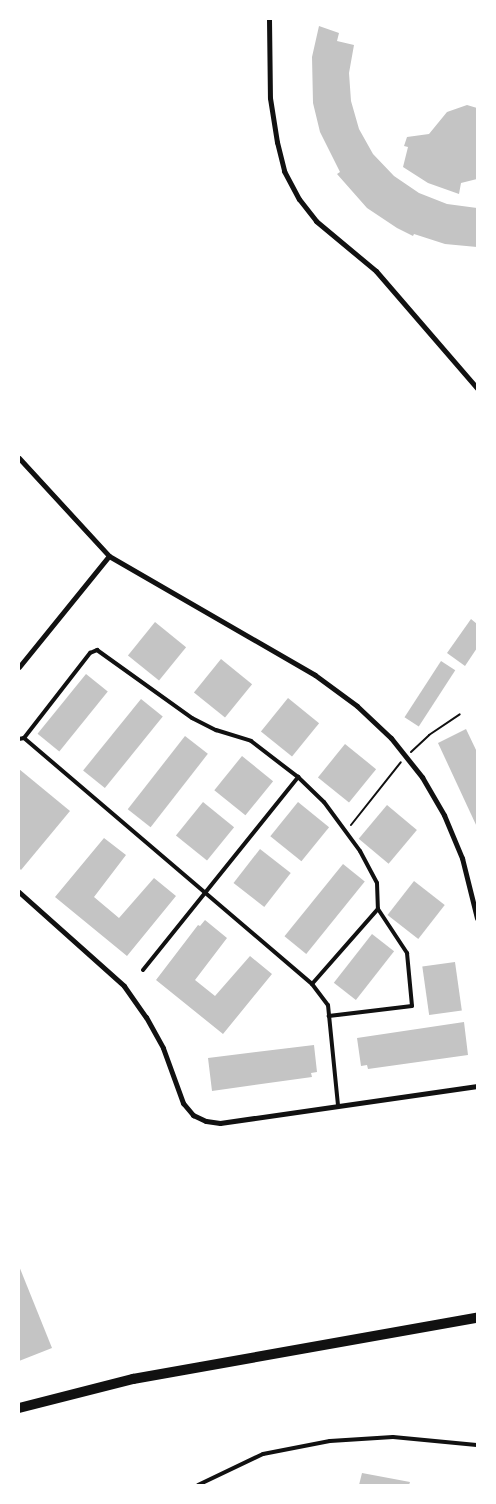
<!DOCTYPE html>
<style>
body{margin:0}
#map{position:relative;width:496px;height:1504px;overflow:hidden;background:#fff;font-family:"Times New Roman",serif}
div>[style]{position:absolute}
.building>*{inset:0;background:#c4c4c4;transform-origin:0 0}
.path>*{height:2px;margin:-1px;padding:0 1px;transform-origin:1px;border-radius:1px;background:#111}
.service>*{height:4px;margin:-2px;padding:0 2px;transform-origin:2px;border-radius:2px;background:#111}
.minor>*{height:5px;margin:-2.5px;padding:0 2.5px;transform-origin:2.5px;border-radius:2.5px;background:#111}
.secondary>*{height:10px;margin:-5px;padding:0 5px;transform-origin:5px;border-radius:5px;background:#111}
span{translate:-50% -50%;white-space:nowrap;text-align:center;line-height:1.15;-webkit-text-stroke:4.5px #fff;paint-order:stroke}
.frame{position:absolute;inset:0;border:20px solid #fff;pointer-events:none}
</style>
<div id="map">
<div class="building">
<div style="clip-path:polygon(319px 26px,339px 33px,337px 41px,354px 45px,349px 73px,351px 101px,359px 129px,373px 154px,394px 176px,419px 193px,447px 204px,477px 208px,477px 247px,445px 244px,414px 234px,413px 236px,397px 228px,367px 208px,337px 174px,340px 172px,320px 132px,313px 103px,312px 57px)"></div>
<div style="clip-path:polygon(467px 105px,477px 108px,477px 179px,461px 183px,459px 194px,428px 183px,403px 167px,408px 147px,404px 146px,407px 137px,429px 134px,447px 112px)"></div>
<div style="clip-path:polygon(471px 619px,477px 624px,477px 648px,465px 666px,447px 653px)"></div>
<div style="left:155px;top:622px;width:40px;height:43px;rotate:39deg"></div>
<div style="left:221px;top:659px;width:40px;height:43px;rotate:39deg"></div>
<div style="left:441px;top:661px;width:17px;height:67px;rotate:33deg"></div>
<div style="left:86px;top:674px;width:28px;height:77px;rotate:39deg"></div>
<div style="left:288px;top:698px;width:40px;height:43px;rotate:39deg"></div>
<div style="left:141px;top:699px;width:28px;height:92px;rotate:39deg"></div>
<div style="clip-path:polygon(466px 729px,477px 752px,477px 827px,438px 743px)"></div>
<div style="left:185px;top:736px;width:29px;height:93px;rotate:38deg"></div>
<div style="left:345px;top:744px;width:40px;height:43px;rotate:39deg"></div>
<div style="left:242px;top:756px;width:40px;height:44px;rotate:39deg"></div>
<div style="clip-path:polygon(19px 769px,70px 811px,21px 870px,19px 868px)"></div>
<div style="left:203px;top:802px;width:40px;height:43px;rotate:39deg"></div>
<div style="left:298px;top:802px;width:40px;height:44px;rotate:39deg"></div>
<div style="left:387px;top:805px;width:39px;height:44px;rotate:40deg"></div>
<div style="clip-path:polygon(104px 838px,126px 855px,94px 897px,119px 918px,154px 878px,176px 896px,127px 956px,55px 897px)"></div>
<div style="left:260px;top:849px;width:39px;height:43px;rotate:38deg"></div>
<div style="left:343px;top:864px;width:28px;height:93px;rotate:39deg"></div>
<div style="left:414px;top:881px;width:39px;height:43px;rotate:38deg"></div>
<div style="clip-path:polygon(205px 920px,227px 938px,195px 980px,215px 996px,250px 956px,272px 974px,223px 1034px,156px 980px,198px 925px,200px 926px)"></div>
<div style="left:372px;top:934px;width:28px;height:62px;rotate:38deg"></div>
<div style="left:455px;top:962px;width:49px;height:33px;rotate:82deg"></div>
<div style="clip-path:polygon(464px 1022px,468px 1055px,368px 1069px,367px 1065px,361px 1066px,357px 1038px)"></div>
<div style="clip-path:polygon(314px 1045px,317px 1072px,311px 1073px,312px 1077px,212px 1091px,208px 1058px)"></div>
<div style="clip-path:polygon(19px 1266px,52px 1348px,19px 1361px)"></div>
<div style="clip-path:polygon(362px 1473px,410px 1482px,409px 1485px,359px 1485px)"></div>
</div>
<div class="path">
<div style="left:411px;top:752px;width:25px;rotate:-43deg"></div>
<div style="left:429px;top:735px;width:37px;rotate:-34deg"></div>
<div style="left:351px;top:825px;width:80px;rotate:-51.6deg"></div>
</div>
<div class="service">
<div style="left:24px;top:738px;width:108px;rotate:-52.2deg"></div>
<div style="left:90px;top:653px;width:8px;rotate:-23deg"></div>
<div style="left:97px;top:650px;width:117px;rotate:35.6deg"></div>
<div style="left:192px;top:718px;width:27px;rotate:27deg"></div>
<div style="left:216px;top:730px;width:37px;rotate:17deg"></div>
<div style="left:251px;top:741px;width:59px;rotate:37.5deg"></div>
<div style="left:298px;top:777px;width:36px;rotate:44deg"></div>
<div style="left:324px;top:802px;width:61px;rotate:53.7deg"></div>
<div style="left:360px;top:851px;width:36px;rotate:62deg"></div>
<div style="left:377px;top:883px;width:26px;rotate:88deg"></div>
<div style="left:378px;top:909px;width:53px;rotate:56.6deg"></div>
<div style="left:407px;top:953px;width:53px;rotate:84.6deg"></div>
<div style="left:412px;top:1006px;width:84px;rotate:173.1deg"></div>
<div style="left:19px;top:739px;width:5px;rotate:-11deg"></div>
<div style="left:24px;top:738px;width:379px;rotate:40.5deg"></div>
<div style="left:312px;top:984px;width:26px;rotate:53deg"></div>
<div style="left:328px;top:1005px;width:101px;rotate:84.3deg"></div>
<div style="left:143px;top:970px;width:248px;rotate:-51.2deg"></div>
<div style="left:312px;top:984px;width:100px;rotate:-48.7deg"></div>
<div style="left:198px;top:1485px;width:72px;rotate:-25.5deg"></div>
<div style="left:263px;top:1454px;width:68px;rotate:-11deg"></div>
<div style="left:330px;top:1441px;width:63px;rotate:-3.6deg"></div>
<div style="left:393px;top:1437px;width:84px;rotate:5.4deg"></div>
</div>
<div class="minor">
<div style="left:269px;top:19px;width:79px;rotate:89.3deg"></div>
<div style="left:270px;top:98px;width:45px;rotate:81deg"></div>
<div style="left:277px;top:142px;width:30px;rotate:76deg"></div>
<div style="left:284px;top:171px;width:32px;rotate:62deg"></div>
<div style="left:299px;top:199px;width:28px;rotate:52deg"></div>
<div style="left:316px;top:221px;width:78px;rotate:39.8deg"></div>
<div style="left:376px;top:271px;width:155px;rotate:49.2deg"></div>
<div style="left:19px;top:458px;width:133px;rotate:47.4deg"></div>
<div style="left:109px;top:556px;width:238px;rotate:30deg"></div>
<div style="left:315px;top:675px;width:52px;rotate:36.4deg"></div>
<div style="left:357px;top:706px;width:47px;rotate:43.3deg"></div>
<div style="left:391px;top:738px;width:50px;rotate:51.5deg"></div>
<div style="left:422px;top:777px;width:44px;rotate:59.9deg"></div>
<div style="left:444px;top:815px;width:47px;rotate:67.3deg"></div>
<div style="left:462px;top:858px;width:62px;rotate:76deg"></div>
<div style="left:19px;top:667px;width:143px;rotate:-51deg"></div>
<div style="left:19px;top:892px;width:141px;rotate:41.8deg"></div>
<div style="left:124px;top:986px;width:38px;rotate:55deg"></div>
<div style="left:146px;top:1017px;width:35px;rotate:61deg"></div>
<div style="left:163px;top:1048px;width:59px;rotate:70deg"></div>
<div style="left:183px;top:1103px;width:16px;rotate:50deg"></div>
<div style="left:193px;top:1115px;width:14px;rotate:25deg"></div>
<div style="left:206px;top:1121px;width:14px;rotate:8deg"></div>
<div style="left:220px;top:1123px;width:260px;rotate:-8.2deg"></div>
</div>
<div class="secondary">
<div style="left:19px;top:1408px;width:118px;rotate:-14.3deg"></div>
<div style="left:133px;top:1379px;width:349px;rotate:-10.1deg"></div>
</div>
<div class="frame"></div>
</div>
